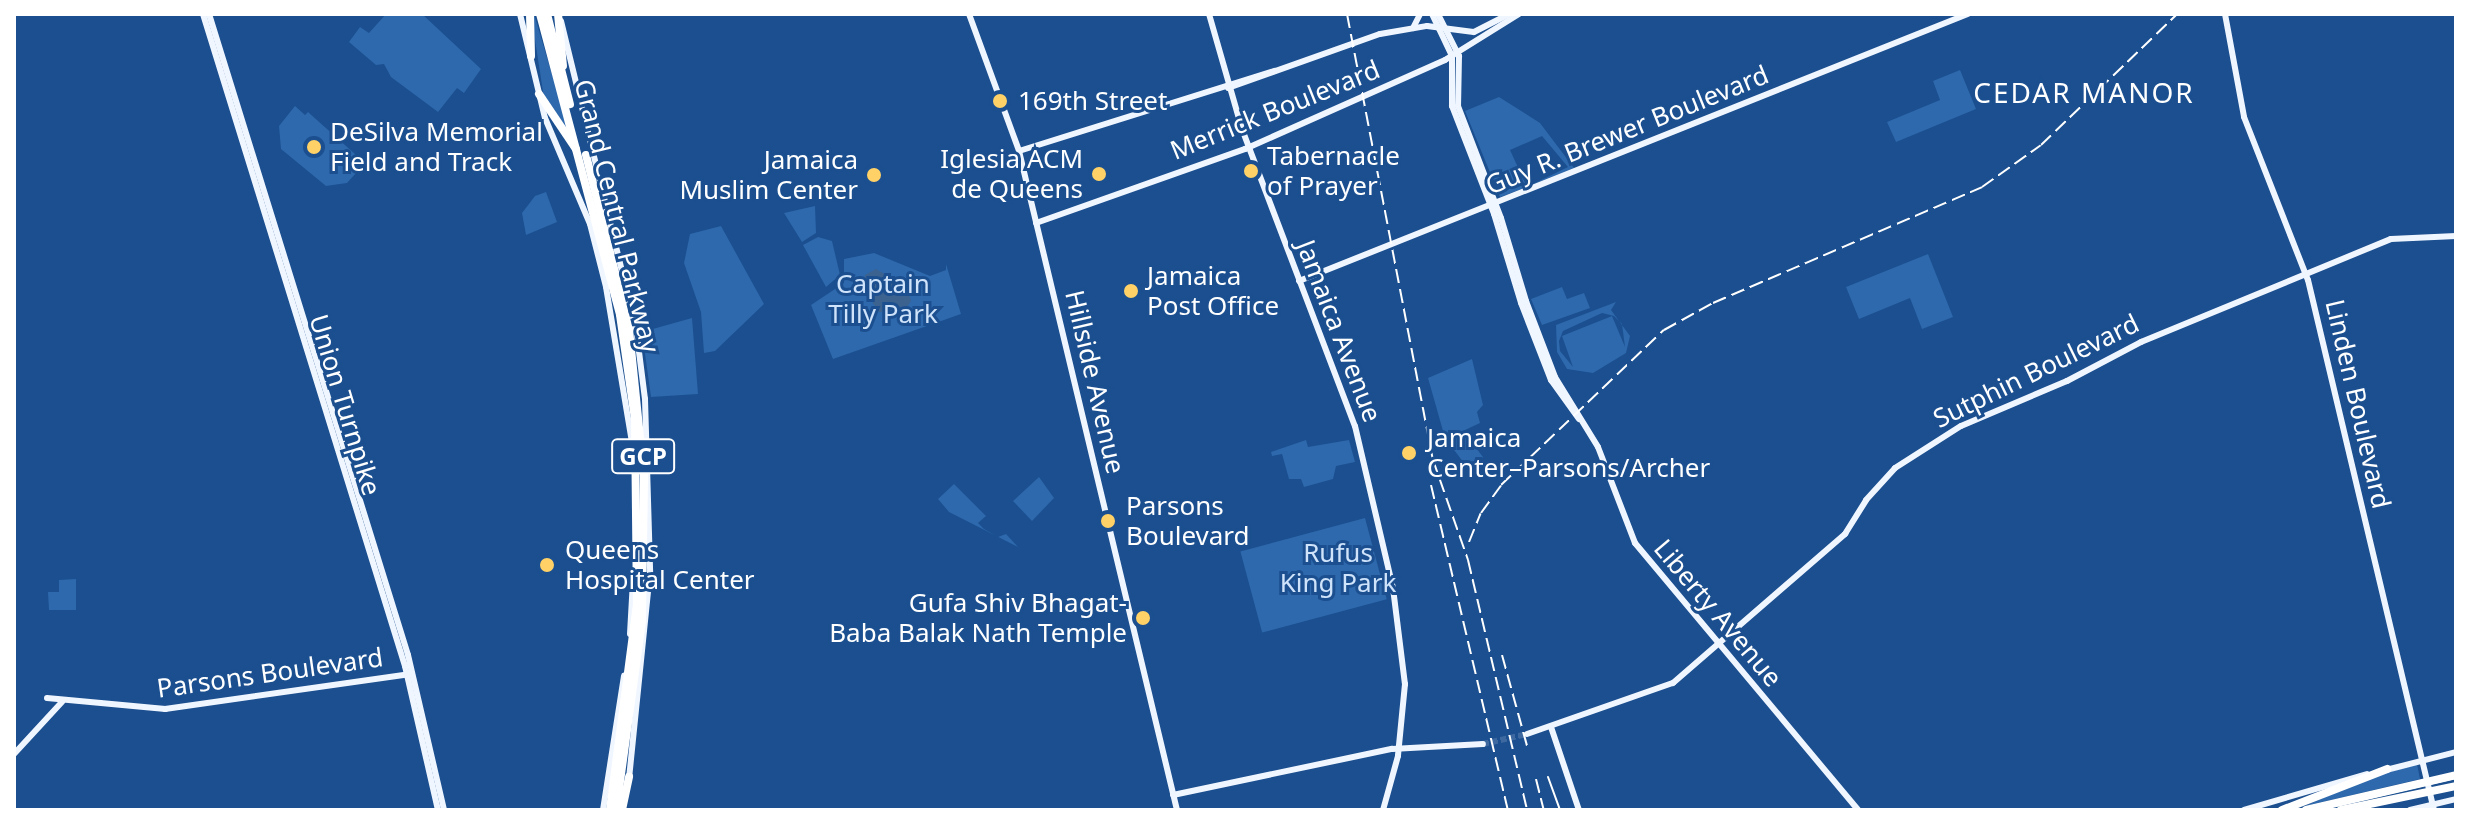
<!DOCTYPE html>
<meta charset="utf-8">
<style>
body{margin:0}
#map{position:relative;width:2470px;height:824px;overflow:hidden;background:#1b4f8f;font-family:"Noto Sans",sans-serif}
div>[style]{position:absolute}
.green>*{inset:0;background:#2e69ad;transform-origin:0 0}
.water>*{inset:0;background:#3c6290}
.major-tunnel>*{height:6px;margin-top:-3px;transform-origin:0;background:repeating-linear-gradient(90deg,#3d69a0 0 6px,transparent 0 9px)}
.major>*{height:6px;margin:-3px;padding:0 3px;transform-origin:3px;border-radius:3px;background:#f0f6ff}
.highway>*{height:8px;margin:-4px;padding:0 4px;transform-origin:4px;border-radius:4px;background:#fff}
.tram>*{height:2px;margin:-1px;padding:0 1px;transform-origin:1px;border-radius:1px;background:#fff}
.rail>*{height:2px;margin-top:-1px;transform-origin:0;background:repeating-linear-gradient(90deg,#fff 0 14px,transparent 0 20px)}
.dots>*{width:22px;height:22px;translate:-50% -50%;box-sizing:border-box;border:4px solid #1b4f8f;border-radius:50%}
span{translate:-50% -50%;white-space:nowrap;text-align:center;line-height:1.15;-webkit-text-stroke:6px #1b4f8f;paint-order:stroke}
.shield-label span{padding:2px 6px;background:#1b4f8f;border:2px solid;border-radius:6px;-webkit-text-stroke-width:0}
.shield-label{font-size:24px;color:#fff;font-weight:700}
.poi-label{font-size:26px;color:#fff}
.left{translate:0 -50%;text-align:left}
.right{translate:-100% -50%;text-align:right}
.street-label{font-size:26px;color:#fff}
.park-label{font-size:26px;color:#cfe3fa}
.neighbourhood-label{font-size:28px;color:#fff;letter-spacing:2px}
.frame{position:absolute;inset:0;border:16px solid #fff;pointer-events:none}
</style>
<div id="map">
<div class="green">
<div style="clip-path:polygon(386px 14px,422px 14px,481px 69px,464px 93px,457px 88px,438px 112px,391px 77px,384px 64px,376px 65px,349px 42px,360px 27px,369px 33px)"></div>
<div style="clip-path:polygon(531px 14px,534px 14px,571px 138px,544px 98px)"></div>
<div style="clip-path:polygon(1960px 70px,1976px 109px,1896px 142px,1887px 122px,1940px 100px,1933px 81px)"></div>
<div style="clip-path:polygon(1499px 97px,1540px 123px,1574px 168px,1531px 185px,1568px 167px,1542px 136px,1510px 150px,1527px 187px,1500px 197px,1465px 111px)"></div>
<div style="clip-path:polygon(295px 106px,305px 115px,308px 112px,365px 163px,347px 183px,326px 186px,281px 149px,279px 126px)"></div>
<div style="clip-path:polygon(546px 192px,557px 222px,526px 235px,522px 213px,535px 196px)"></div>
<div style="clip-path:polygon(815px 206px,816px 233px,802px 242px,784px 213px)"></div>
<div style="clip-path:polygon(721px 226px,764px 304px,715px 351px,704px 353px,701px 312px,684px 263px,690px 234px)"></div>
<div style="clip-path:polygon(818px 237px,832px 241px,840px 275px,826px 287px,803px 245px)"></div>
<div style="clip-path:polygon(874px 253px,930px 276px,946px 270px,946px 264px,961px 314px,833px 359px,811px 305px,844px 283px,844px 259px)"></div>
<div style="clip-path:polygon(1928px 254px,1953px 317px,1922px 329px,1910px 298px,1859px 319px,1846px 287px)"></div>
<div style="clip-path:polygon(1562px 287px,1567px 299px,1584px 293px,1590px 308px,1542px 325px,1531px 299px)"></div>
<div style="clip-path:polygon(evenodd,1616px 302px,1611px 310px,1630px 336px,1626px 353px,1593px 373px,1567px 369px,1557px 352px,1556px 325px,1616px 302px,1602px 313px,1614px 316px,1622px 324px,1625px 347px,1612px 316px,1562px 336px,1573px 367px,1560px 351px,1559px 341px,1563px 331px,1602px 313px)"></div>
<div style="clip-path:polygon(692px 318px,698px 394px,651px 397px,642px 332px)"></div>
<div style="clip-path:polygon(1472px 359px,1483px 405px,1477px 412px,1480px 423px,1463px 431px,1483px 457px,1470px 471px,1445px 438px,1428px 378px)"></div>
<div style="clip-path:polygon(1306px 440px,1308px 447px,1349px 440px,1355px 462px,1336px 466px,1333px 479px,1304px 487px,1301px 479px,1289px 479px,1282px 454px,1272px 456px,1271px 452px)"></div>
<div style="clip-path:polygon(1039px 477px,1054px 498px,1032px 521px,1013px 501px)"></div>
<div style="clip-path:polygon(954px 484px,986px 516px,978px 523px,984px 529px,998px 537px,1006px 534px,1018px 547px,949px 512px,938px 499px)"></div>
<div style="left:1365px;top:518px;width:84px;height:129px;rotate:75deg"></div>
<div style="clip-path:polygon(76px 579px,76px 610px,49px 610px,48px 592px,59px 592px,59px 580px)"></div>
<div style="clip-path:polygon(2417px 764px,2420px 779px,2305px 806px,2369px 778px)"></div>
</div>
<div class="water">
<div style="clip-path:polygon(876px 269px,907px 287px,911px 301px,903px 313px,879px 312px,863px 289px,865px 275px)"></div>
</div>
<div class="major-tunnel">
<div style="left:1483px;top:744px;width:45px;rotate:-12.8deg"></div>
</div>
<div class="major">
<div style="left:203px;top:14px;width:683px;rotate:72.79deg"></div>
<div style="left:405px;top:666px;width:148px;rotate:77.1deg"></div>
<div style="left:209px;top:14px;width:671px;rotate:72.75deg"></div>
<div style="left:408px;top:655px;width:159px;rotate:76.9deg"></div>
<div style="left:520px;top:14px;width:107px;rotate:76.5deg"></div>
<div style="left:545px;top:118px;width:115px;rotate:67deg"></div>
<div style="left:590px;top:224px;width:65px;rotate:75.7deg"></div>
<div style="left:606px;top:287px;width:157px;rotate:80.5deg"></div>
<div style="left:969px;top:14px;width:146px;rotate:69.9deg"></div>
<div style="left:1019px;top:151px;width:678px;rotate:76.52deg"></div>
<div style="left:1209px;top:14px;width:120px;rotate:74deg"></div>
<div style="left:1242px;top:129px;width:318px;rotate:69.2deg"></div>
<div style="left:1355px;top:426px;width:166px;rotate:76.8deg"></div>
<div style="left:1393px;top:588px;width:97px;rotate:82.9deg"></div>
<div style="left:1405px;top:684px;width:72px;rotate:95.6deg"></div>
<div style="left:1398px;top:756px;width:56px;rotate:105.5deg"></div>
<div style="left:1432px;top:14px;width:47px;rotate:64.5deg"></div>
<div style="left:1452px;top:56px;width:50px;rotate:90deg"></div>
<div style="left:1452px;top:106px;width:116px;rotate:68.7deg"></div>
<div style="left:1494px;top:214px;width:93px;rotate:73.1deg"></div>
<div style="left:1521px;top:303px;width:83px;rotate:68.7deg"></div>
<div style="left:1551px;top:380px;width:48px;rotate:54.3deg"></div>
<div style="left:1438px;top:14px;width:47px;rotate:63.4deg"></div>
<div style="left:1459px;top:56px;width:50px;rotate:91.1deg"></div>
<div style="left:1458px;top:106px;width:120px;rotate:69deg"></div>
<div style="left:1501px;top:218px;width:87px;rotate:73.2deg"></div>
<div style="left:1526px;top:301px;width:81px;rotate:69.1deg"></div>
<div style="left:1555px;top:377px;width:82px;rotate:58.4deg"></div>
<div style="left:1598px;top:447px;width:103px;rotate:68.9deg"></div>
<div style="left:1635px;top:543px;width:348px;rotate:50.1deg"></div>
<div style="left:2225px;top:14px;width:105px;rotate:79.5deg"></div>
<div style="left:2244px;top:117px;width:175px;rotate:68.6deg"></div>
<div style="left:2308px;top:280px;width:545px;rotate:76.63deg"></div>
<div style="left:561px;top:21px;width:316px;rotate:76.3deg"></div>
<div style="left:636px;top:328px;width:72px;rotate:82.8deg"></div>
<div style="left:645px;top:399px;width:173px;rotate:88.3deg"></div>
<div style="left:650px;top:572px;width:208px;rotate:95.8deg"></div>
<div style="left:1413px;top:28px;width:16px;rotate:-63deg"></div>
<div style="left:1228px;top:88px;width:161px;rotate:-19.6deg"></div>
<div style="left:1380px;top:34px;width:48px;rotate:-9.7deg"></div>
<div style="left:1427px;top:26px;width:47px;rotate:7.3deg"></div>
<div style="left:1474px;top:32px;width:39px;rotate:-27deg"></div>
<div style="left:1019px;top:151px;width:268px;rotate:-17.4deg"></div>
<div style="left:1036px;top:223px;width:222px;rotate:-19.5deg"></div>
<div style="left:1245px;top:149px;width:219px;rotate:-24deg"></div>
<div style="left:1445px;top:60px;width:87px;rotate:-31.9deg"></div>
<div style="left:1299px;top:281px;width:720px;rotate:-21.76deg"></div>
<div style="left:630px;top:634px;width:53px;rotate:-86.8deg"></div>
<div style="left:47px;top:698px;width:119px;rotate:5.3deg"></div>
<div style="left:165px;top:709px;width:248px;rotate:-8.1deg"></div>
<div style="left:1551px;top:727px;width:88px;rotate:71.4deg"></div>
<div style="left:1527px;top:734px;width:155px;rotate:-19.3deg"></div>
<div style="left:1673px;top:683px;width:228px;rotate:-40.9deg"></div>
<div style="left:1845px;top:534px;width:40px;rotate:-58deg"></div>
<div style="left:1866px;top:500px;width:43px;rotate:-47.8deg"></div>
<div style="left:1895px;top:468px;width:78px;rotate:-32.5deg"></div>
<div style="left:1961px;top:426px;width:115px;rotate:-23deg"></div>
<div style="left:2067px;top:381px;width:84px;rotate:-27.8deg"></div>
<div style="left:2141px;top:342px;width:270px;rotate:-22.4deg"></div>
<div style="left:2391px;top:239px;width:65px;rotate:-2.6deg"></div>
<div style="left:14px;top:754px;width:71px;rotate:-47.3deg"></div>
<div style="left:2386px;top:770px;width:72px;rotate:-14.4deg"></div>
<div style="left:1173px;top:795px;width:224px;rotate:-11.9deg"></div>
<div style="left:1392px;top:749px;width:91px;rotate:-3.1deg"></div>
<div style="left:603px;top:810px;width:136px;rotate:-81.1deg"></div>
<div style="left:2244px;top:810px;width:128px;rotate:-16.3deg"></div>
<div style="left:2410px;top:810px;width:47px;rotate:-13.4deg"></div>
</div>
<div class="highway">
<div style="left:530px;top:14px;width:42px;rotate:88.6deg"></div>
<div style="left:540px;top:14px;width:311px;rotate:75.1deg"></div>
<div style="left:620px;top:315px;width:105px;rotate:81.8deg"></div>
<div style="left:635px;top:419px;width:185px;rotate:89.4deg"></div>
<div style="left:637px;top:604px;width:208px;rotate:97.5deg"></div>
<div style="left:547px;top:14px;width:93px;rotate:75.7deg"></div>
<div style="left:558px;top:14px;width:52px;rotate:84.5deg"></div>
<div style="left:539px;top:94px;width:66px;rotate:56.1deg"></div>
<div style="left:586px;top:155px;width:179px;rotate:76.1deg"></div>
<div style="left:629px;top:329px;width:149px;rotate:84.2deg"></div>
<div style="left:644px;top:477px;width:144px;rotate:90.8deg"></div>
<div style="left:642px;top:621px;width:191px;rotate:97.8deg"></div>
<div style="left:622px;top:810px;width:34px;rotate:-78deg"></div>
<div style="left:2282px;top:810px;width:113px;rotate:-21.3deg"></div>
<div style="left:2306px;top:810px;width:154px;rotate:-13.1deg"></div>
<div style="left:2341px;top:810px;width:117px;rotate:-11.8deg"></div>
</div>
<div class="tram">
<div style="left:1548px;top:777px;width:35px;rotate:70deg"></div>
<div style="left:2317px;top:810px;width:143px;rotate:-13deg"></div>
</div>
<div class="rail">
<div style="left:1347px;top:14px;width:454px;rotate:79.1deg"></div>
<div style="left:1433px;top:460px;width:106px;rotate:70.7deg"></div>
<div style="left:1468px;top:560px;width:257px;rotate:76.7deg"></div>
<div style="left:1431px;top:485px;width:334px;rotate:76.7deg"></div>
<div style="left:1469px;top:542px;width:31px;rotate:-68deg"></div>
<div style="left:1481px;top:513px;width:34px;rotate:-54deg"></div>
<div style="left:1501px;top:485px;width:225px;rotate:-43.6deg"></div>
<div style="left:1664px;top:330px;width:56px;rotate:-28.9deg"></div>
<div style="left:1713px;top:303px;width:293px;rotate:-23.3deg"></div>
<div style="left:1982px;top:187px;width:72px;rotate:-35.4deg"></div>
<div style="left:2041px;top:145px;width:189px;rotate:-43.9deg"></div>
<div style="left:1502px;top:655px;width:94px;rotate:74.6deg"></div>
<div style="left:1536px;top:779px;width:32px;rotate:76deg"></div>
</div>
<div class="dots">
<div style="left:1000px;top:101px;background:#ffd166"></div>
<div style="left:314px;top:147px;background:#ffd166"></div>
<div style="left:1251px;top:171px;background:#ffd166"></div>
<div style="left:1099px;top:174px;background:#ffd166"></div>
<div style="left:874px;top:175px;background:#ffd166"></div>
<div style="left:1131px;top:291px;background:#ffd166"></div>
<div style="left:1409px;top:453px;background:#ffd166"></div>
<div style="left:1108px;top:521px;background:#ffd166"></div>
<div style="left:547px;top:565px;background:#ffd166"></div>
<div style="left:1143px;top:618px;background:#ffd166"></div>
</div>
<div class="shield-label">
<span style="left:643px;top:456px">GCP</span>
</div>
<div class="poi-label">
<span class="left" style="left:1018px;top:101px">169th Street</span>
<span class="left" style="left:330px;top:147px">DeSilva Memorial<br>Field and Track</span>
<span class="left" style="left:1267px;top:171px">Tabernacle<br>of Prayer</span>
<span class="right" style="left:1083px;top:174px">Iglesia ACM<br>de Queens</span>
<span class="right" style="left:858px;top:175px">Jamaica<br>Muslim Center</span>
<span class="left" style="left:1147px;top:291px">Jamaica<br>Post Office</span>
<span class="left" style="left:1427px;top:453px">Jamaica<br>Center–Parsons/Archer</span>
<span class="left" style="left:1126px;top:521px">Parsons<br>Boulevard</span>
<span class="left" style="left:565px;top:565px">Queens<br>Hospital Center</span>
<span class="right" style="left:1127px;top:618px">Gufa Shiv Bhagat-<br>Baba Balak Nath Temple</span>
</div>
<div class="street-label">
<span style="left:1275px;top:110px;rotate:-22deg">Merrick Boulevard</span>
<span style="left:1627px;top:130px;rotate:-22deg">Guy R. Brewer Boulevard</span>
<span style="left:617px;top:216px;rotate:76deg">Grand Central Parkway</span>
<span style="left:1339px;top:331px;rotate:69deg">Jamaica Avenue</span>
<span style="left:2036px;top:371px;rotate:-26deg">Sutphin Boulevard</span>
<span style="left:1095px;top:382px;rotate:77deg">Hillside Avenue</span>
<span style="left:2358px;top:404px;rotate:77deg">Linden Boulevard</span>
<span style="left:345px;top:405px;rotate:73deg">Union Turnpike</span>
<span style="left:1718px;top:613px;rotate:50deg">Liberty Avenue</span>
<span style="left:270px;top:673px;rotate:-8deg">Parsons Boulevard</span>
</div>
<div class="park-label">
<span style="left:883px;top:299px">Captain<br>Tilly Park</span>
<span style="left:1338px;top:568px">Rufus<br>King Park</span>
</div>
<div class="neighbourhood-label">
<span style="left:2084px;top:92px">CEDAR MANOR</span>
</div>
<div class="frame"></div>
</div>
